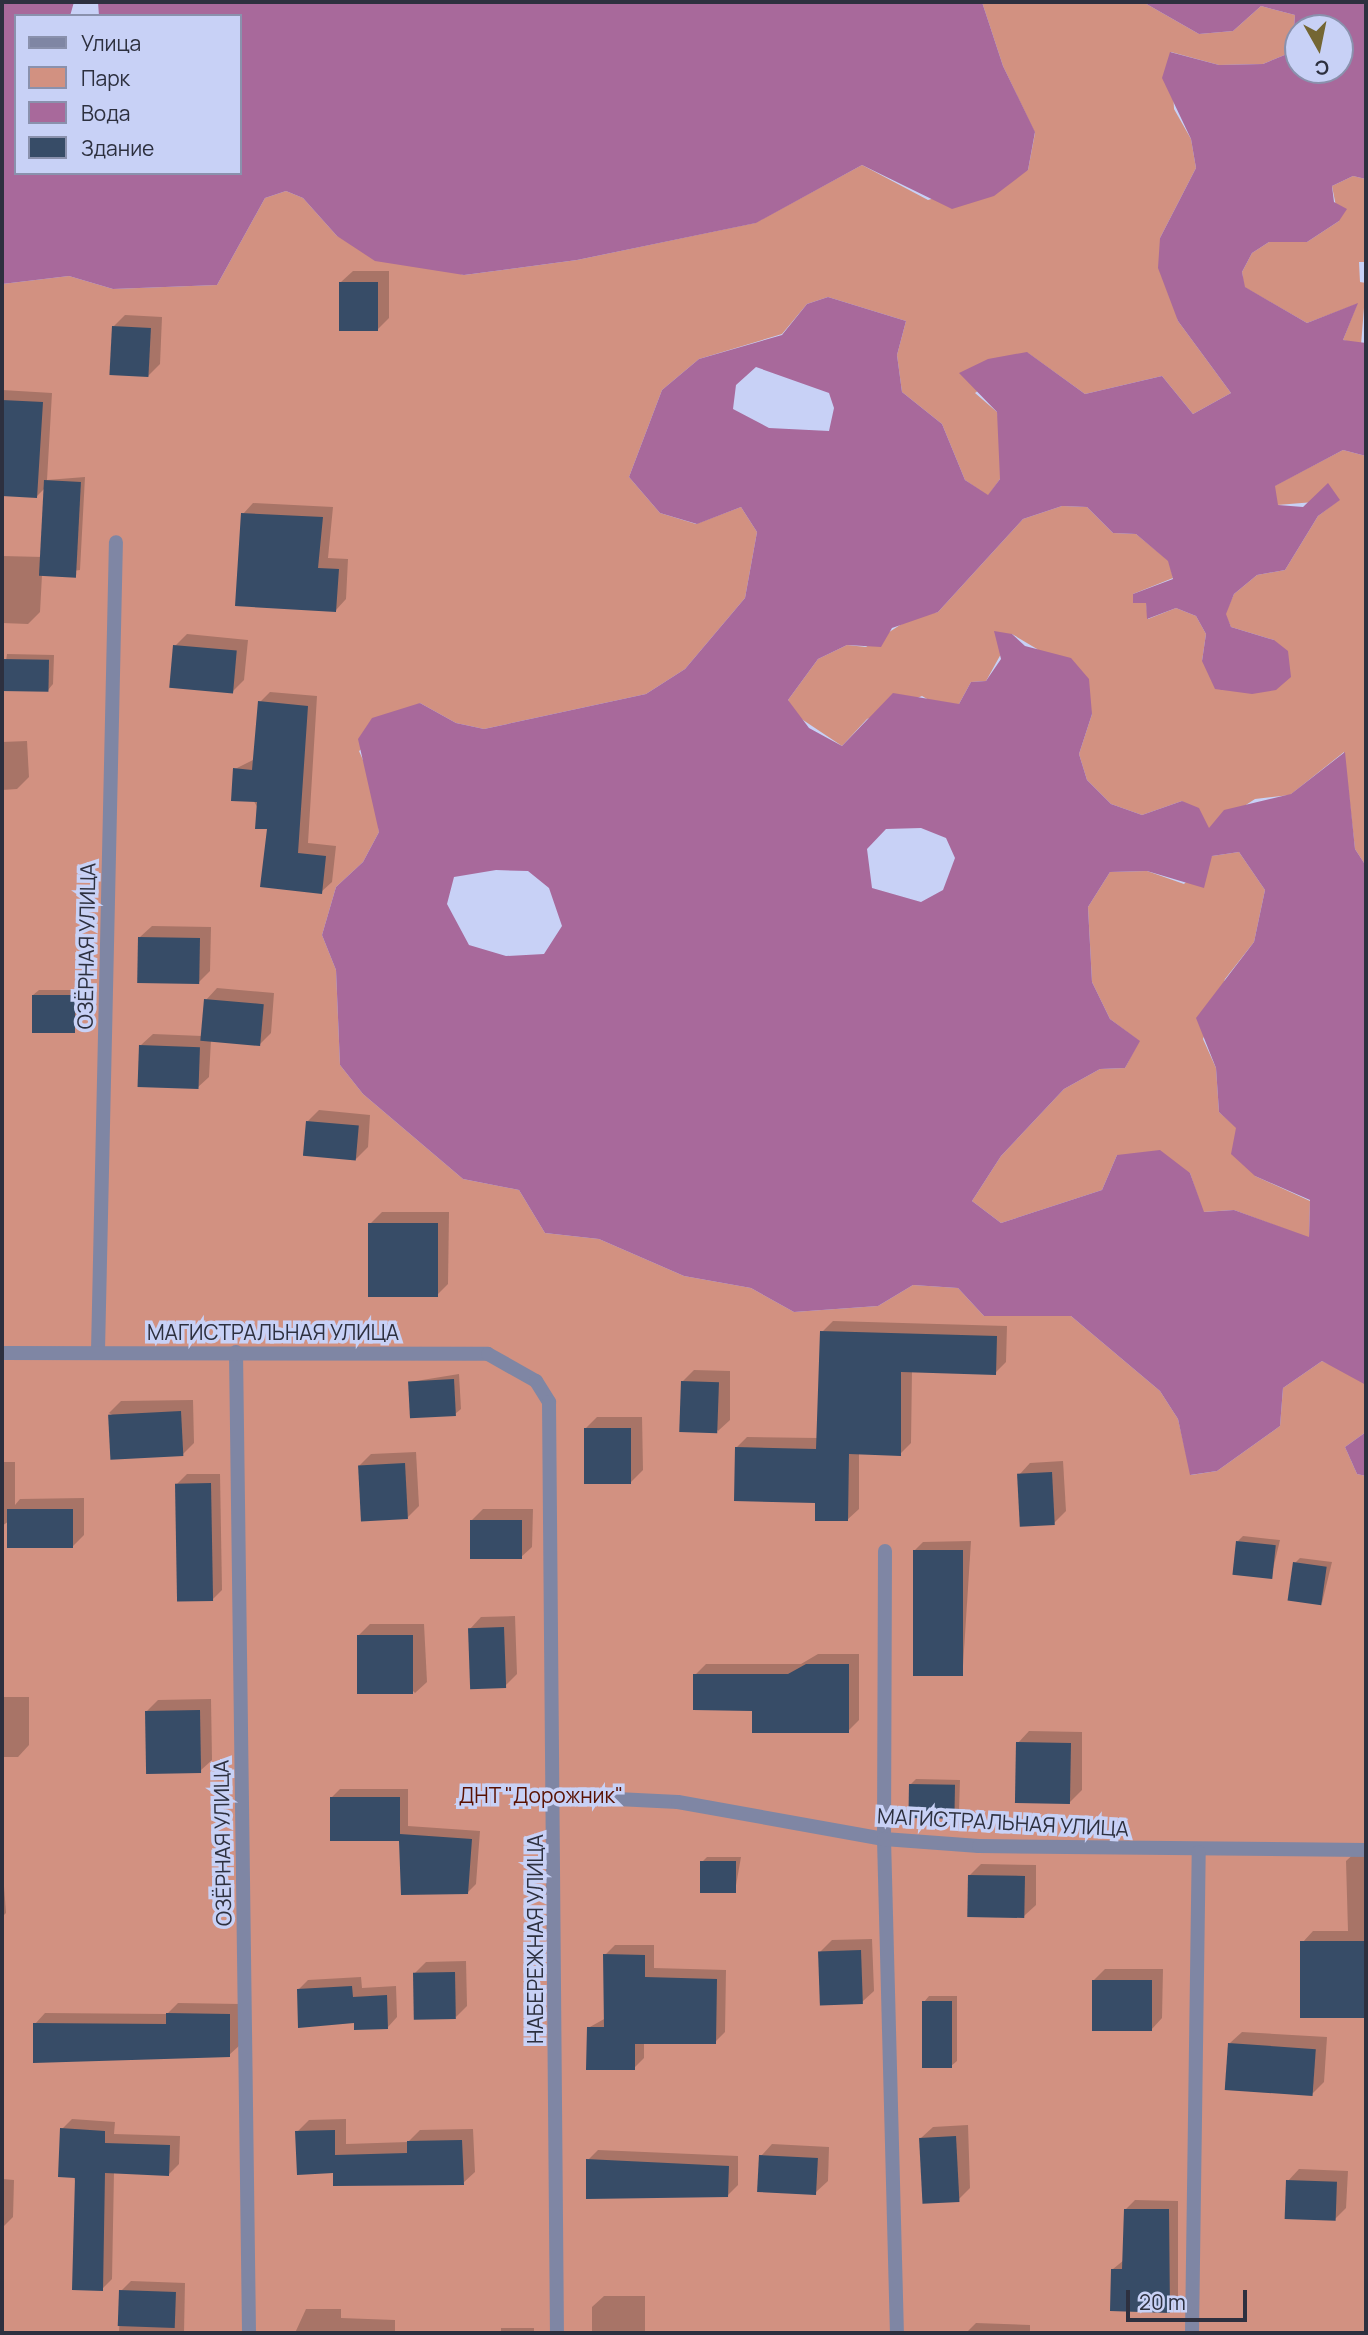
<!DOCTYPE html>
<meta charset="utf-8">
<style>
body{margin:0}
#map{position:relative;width:1368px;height:2335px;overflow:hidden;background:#c8d1f6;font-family:Manrope,sans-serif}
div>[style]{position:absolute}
.green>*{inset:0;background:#d29181}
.water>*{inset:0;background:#a8699b}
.shadow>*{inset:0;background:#0003;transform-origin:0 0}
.building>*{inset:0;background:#374c67;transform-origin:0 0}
.street>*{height:14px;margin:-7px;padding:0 7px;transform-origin:7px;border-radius:7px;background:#7f86a4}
span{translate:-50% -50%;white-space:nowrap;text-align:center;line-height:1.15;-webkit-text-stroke:7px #c8d1f6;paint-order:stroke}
.street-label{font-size:21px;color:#2d303f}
.park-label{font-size:21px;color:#591101}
.frame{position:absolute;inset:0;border:4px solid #2d303f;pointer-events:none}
.legend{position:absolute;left:14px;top:14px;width:228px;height:161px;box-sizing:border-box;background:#c8d1f6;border:2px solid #8a91ad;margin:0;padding:9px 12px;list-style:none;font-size:21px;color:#2d303f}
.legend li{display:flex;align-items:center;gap:14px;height:35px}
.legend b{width:35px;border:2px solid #8a91ad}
.north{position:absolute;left:1284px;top:14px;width:70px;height:70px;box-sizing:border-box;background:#c8d1f6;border:2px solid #8a91ad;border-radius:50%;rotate:171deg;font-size:19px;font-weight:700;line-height:28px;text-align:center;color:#2d303f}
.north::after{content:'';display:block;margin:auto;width:24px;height:32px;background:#746633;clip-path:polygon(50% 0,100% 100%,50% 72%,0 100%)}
.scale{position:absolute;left:1126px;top:2290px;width:121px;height:32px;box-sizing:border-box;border:4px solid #2d303f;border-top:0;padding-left:9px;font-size:21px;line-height:24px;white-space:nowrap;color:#2d303f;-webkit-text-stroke:5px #c8d1f6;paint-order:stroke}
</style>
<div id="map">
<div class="green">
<div style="clip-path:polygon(982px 2px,1143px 2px,1199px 34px,1233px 31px,1261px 6px,1295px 15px,1292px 52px,1263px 64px,1219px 65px,1171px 52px,1174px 109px,1191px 139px,1196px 168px,1160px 238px,1178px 321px,1231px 393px,1193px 414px,1162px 376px,1085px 394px,1028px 353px,975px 393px,997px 412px,1002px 436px,1000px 479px,988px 496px,965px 480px,942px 424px,902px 392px,897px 355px,906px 321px,828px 297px,807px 304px,782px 334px,699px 359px,662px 390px,629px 477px,660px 513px,696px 524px,741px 507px,757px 532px,745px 598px,685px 669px,646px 694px,484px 729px,456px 723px,420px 703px,359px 751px,373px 783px,379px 832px,363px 862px,336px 887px,322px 935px,336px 970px,340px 1065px,363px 1094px,463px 1179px,519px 1190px,545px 1233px,599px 1239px,684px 1276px,751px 1288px,794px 1312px,878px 1306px,913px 1285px,958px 1288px,984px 1316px,1071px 1316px,1160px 1391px,1178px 1419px,1191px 1475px,1217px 1471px,1280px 1426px,1283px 1388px,1322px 1361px,1364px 1380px,1366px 1432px,1345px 1447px,1357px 1474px,1366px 1476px,1366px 2333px,2px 2333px,2px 284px,69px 276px,113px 289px,217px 285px,265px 198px,286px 191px,303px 198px,337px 236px,464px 275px,577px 260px,755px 223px,862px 165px,928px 200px,1028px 170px,1035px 133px,1003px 66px)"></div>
<div style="clip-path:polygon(1353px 176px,1366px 179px,1366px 262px,1359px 262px,1360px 282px,1366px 283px,1361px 345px,1343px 340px,1357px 304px,1307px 323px,1244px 287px,1242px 272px,1252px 253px,1269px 242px,1307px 242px,1339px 221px,1332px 186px)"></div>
<div style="clip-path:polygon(1343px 450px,1366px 456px,1366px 866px,1355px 849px,1344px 752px,1290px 795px,1255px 799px,1209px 829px,1182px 801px,1142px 815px,1111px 804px,1087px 780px,1079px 754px,1092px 714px,1037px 649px,1012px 634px,986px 681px,971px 682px,959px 704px,939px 706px,922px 696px,867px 719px,842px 746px,794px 714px,788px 700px,818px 659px,847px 645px,866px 647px,911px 618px,938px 612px,1023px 519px,1062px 506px,1087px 507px,1113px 533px,1136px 534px,1169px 561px,1173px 578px,1133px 594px,1133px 603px,1146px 603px,1148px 619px,1176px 608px,1196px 616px,1206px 634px,1202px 661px,1274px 640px,1231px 627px,1225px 614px,1234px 594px,1257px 575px,1285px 570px,1318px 516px,1339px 500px,1277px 505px,1274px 486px)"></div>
<div style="clip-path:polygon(1239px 852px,1265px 890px,1254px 942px,1225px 979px,1203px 1039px,1216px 1068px,1219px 1112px,1236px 1127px,1255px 1176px,1310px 1201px,1309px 1238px,1234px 1210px,1203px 1212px,1190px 1173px,1117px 1155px,1102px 1190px,1001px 1223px,972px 1201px,1001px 1156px,1064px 1089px,1100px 1069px,1125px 1068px,1139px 1041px,1110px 1019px,1092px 982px,1088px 907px,1110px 872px,1147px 871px,1184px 884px,1212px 856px)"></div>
</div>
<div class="water">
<div style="clip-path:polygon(2px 2px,74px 2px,70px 16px,16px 16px,16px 173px,240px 173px,240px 16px,99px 16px,98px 2px,982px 2px,1003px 66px,1035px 132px,1028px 170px,994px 196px,952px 209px,862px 165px,756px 223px,577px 260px,464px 275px,375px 261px,337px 236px,303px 198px,286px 191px,265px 198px,217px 285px,113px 289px,69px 276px,2px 284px)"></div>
<div style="clip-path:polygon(evenodd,1143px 2px,1366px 2px,1366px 179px,1353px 176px,1332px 186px,1334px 202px,1347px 209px,1339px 221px,1307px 242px,1269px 242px,1252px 253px,1242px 272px,1245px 287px,1307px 323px,1358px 303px,1343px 340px,1366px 343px,1366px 456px,1343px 450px,1275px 486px,1278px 505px,1303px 507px,1328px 483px,1340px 500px,1318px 516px,1285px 570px,1257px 575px,1234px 594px,1226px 614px,1231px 627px,1274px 640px,1288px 651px,1291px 677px,1276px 690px,1252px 694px,1215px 689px,1202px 661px,1206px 634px,1196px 616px,1176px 608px,1147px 619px,1146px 603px,1133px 603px,1133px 594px,1173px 579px,1168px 561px,1136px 534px,1113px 533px,1087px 507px,1062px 506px,1023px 519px,938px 612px,892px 628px,881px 647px,847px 645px,818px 659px,788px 700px,809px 728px,842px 746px,893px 693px,959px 704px,971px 682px,986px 681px,1001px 659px,994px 631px,1012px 634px,1025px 646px,1071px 658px,1089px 679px,1092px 714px,1079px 754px,1087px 780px,1111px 804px,1142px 815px,1182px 801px,1199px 808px,1209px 828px,1224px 810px,1291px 794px,1345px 752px,1355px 849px,1366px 866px,1366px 1385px,1322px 1361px,1283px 1388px,1280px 1426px,1217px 1471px,1190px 1475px,1178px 1419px,1160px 1391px,1071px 1316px,984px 1316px,958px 1288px,913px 1285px,878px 1306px,794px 1312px,751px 1288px,684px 1276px,599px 1239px,545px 1233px,519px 1190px,463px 1179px,363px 1094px,340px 1065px,336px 970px,322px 935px,336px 887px,363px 862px,379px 832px,358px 739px,372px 718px,420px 703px,456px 723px,484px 729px,646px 694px,685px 669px,745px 598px,757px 532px,741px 507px,697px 524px,660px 513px,629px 477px,662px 390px,699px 359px,782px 335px,807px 304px,828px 297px,906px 321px,897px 355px,902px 392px,942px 424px,965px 480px,988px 495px,1000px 479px,997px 412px,959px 373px,988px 359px,1027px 352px,1085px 394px,1162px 376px,1193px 414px,1231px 393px,1178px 321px,1158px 268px,1160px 238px,1196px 168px,1191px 139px,1162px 78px,1170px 52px,1219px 65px,1263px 64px,1292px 52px,1295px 15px,1261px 6px,1233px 31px,1199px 34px,1143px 2px,1298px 28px,1340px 28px,1340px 70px,1298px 70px,1298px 28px,1143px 2px,756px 367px,829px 393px,834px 408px,829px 431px,769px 428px,733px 409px,736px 385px,756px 367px,1143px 2px,921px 828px,946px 838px,955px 858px,943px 890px,921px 902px,872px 888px,867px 849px,886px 829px,921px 828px,1143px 2px,1239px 852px,1265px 890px,1254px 942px,1196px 1018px,1216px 1068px,1219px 1112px,1236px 1128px,1231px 1154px,1255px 1176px,1310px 1200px,1309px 1237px,1234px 1210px,1204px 1212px,1190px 1173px,1160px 1150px,1117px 1155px,1102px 1190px,1001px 1223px,972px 1201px,1001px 1156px,1064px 1089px,1100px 1069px,1125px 1068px,1140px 1041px,1110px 1019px,1092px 982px,1088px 907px,1110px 872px,1147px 871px,1204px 888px,1212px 856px,1239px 852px,1143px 2px,496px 870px,528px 871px,549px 888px,562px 926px,544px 954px,506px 956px,469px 945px,447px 904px,454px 877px,496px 870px)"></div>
<div style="clip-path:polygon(1366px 1432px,1366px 1476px,1357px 1474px,1345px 1447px)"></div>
</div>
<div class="shadow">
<div style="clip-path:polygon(353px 271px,389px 271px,389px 318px,377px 330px,341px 282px)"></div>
<div style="clip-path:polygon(125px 315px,162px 317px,160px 364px,148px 376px,113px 327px)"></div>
<div style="clip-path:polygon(2px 390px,52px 393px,47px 480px,85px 477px,80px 570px,42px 575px,40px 612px,28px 624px,2px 623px,2px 556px,43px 557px,46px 487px,37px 496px,2px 494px)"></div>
<div style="clip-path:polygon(253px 503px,333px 507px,328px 558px,348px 559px,346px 599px,336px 610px,243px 514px)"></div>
<div style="clip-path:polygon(187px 634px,248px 640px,244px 680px,232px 692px,175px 646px)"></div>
<div style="clip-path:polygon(7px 654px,54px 655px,53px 684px,48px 690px,2px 689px)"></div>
<div style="clip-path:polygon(270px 692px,317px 696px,308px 843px,336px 846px,332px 882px,321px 892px,269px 827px,235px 769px,255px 759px,260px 702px)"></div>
<div style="clip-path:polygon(27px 741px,29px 777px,17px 789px,2px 790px,2px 742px)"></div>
<div style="clip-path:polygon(152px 926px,211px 927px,210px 971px,198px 983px,140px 937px)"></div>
<div style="clip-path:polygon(217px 988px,274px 993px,271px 1033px,259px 1045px,211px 1040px,209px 1077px,197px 1088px,141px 1045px,153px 1034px,202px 1036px,206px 1000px)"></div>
<div style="clip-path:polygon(39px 990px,80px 990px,74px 1031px,33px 995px)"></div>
<div style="clip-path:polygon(319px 1110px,370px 1115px,368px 1147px,356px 1159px,307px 1122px)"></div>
<div style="clip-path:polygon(382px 1212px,449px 1212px,448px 1284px,437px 1295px,370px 1224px)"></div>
<div style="clip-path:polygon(833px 1321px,1007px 1326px,1006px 1362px,995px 1373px,912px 1370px,911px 1443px,900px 1454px,859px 1453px,859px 1509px,847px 1520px,736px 1448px,747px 1437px,818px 1438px,822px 1332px)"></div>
<div style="clip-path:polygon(694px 1370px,730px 1371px,730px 1420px,718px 1431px,682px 1382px)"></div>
<div style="clip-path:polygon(459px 1374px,461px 1409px,455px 1414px,410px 1382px)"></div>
<div style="clip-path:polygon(193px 1400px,194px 1443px,182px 1455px,109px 1413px,121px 1401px)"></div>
<div style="clip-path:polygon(597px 1417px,642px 1417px,643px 1470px,631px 1482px,586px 1428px)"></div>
<div style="clip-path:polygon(416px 1452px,419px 1506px,407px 1518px,359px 1466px,371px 1454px)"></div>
<div style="clip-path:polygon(1063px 1461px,1066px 1511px,1054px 1523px,1019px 1475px,1030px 1463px)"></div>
<div style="clip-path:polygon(2px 1462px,15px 1462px,15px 1505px,20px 1499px,84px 1498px,84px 1535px,72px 1547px,9px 1521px,2px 1526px)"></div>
<div style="clip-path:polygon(187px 1474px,220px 1474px,222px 1590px,212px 1600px,177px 1484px)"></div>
<div style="clip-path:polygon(483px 1509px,533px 1509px,532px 1547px,520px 1558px,472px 1520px)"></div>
<div style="clip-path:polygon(1243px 1536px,1280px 1540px,1271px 1577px,1238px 1541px)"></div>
<div style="clip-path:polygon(971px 1541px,963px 1666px,954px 1675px,914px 1551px,923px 1542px)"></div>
<div style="clip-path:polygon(1300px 1558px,1332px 1562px,1322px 1603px,1295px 1563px)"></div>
<div style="clip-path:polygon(515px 1616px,517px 1674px,505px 1686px,470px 1629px,481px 1617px)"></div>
<div style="clip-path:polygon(370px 1624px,424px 1624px,427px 1682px,415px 1693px,358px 1636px)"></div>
<div style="clip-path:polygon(818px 1654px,859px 1654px,859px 1720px,848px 1731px,753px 1709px,695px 1675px,706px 1664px,801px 1664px)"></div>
<div style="clip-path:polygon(2px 1697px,29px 1697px,29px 1745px,18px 1757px,2px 1757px)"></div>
<div style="clip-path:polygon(211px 1699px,212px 1760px,200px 1771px,146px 1712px,158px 1700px)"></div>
<div style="clip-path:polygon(1029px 1731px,1082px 1732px,1082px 1790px,1070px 1802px,1018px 1743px)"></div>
<div style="clip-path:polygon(916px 1779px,960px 1780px,959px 1811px,954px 1817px,910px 1785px)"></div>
<div style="clip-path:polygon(340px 1789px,408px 1789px,408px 1826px,480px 1831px,476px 1884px,467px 1893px,401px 1839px,331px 1798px)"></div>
<div style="clip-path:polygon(1358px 1850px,1366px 1850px,1366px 2017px,1303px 2018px,1302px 1943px,1313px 1931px,1348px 1931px,1346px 1861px)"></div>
<div style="clip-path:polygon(707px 1857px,741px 1857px,735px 1891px,702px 1862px)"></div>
<div style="clip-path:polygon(2px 1860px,6px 1913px,2px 1917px)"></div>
<div style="clip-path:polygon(981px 1864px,1036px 1865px,1036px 1905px,1024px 1916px,969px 1876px)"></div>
<div style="clip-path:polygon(872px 1939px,874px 1991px,862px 2002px,820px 1952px,832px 1940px)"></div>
<div style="clip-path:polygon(615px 1945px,654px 1945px,654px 1968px,726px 1970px,725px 2032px,715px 2042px,644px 2042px,644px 2058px,634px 2068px,588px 2028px,606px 2018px,605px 1955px)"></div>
<div style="clip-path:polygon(466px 1961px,467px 2006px,456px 2017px,415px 1973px,426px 1962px)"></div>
<div style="clip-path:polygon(1105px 1969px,1163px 1969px,1162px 2018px,1151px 2030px,1093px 1981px)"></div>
<div style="clip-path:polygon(361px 1977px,362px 1988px,396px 1986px,397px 2017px,388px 2027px,355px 2021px,298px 1990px,308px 1980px)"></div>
<div style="clip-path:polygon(929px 1996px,957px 1996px,957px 2061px,951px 2066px,924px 2002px)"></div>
<div style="clip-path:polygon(178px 2003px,240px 2004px,240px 2045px,229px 2055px,35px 2024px,45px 2013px,167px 2014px)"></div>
<div style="clip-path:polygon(1242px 2032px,1327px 2037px,1324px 2082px,1312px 2094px,1230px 2043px)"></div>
<div style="clip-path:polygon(72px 2119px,115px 2122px,114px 2134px,180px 2136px,179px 2164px,169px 2174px,114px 2172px,112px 2279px,102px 2289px,62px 2129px)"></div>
<div style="clip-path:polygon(346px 2119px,346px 2144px,408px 2142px,420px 2130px,473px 2129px,475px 2172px,463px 2183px,334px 2171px,297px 2132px,309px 2120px)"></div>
<div style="clip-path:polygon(968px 2125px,970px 2188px,958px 2200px,921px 2138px,933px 2127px)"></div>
<div style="clip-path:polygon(772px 2144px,829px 2147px,828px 2181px,816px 2192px,761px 2156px)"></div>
<div style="clip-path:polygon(598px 2150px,738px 2156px,738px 2185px,728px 2195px,588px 2160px)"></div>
<div style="clip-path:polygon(1299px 2169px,1348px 2171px,1346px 2208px,1334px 2220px,1288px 2181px)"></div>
<div style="clip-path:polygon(2px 2179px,14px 2180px,13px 2217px,2px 2228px)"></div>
<div style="clip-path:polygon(1135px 2200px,1178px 2201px,1178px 2302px,1169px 2312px,1113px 2269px,1124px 2260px,1125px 2210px)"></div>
<div style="clip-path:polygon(131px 2281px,185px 2283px,184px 2333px,119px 2333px,121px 2291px)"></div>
<div style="clip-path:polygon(604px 2296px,645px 2296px,645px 2333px,592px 2333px,592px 2307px)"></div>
<div style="clip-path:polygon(306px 2309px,341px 2309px,341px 2318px,395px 2320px,395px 2333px,295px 2333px)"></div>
<div style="clip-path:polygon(976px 2323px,1030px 2325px,1030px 2333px,966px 2333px)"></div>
<div style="left:501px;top:2328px;width:33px;height:7px"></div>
</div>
<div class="building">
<div style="left:339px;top:282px;width:39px;height:49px"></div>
<div style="left:112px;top:326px;width:39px;height:49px;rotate:3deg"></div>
<div style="clip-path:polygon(2px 400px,43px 402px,37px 498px,2px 496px)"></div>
<div style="left:44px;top:480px;width:37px;height:96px;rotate:3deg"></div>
<div style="clip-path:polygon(241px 513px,323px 517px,318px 568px,339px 569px,336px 612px,235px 606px)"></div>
<div style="left:173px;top:645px;width:64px;height:43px;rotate:5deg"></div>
<div style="left:2px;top:659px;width:47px;height:32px;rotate:1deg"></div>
<div style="clip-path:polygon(258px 701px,308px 706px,298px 853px,326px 856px,322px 894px,260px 887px,267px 829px,255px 829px,257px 802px,231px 801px,233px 768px,252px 770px)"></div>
<div style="left:138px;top:937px;width:62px;height:46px;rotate:1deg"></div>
<div style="left:32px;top:995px;width:43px;height:38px"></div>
<div style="left:204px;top:999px;width:60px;height:42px;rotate:5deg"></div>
<div style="left:139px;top:1045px;width:61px;height:42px;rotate:2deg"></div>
<div style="left:306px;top:1121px;width:53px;height:35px;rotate:5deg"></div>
<div style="left:368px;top:1223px;width:70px;height:74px"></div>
<div style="clip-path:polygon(820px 1331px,997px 1336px,996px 1375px,901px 1372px,901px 1456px,849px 1454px,848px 1521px,815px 1521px,815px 1503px,734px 1501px,735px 1447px,816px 1449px)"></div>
<div style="left:454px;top:1379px;width:37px;height:46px;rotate:87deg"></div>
<div style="left:681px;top:1381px;width:38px;height:51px;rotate:2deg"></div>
<div style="left:181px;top:1411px;width:45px;height:73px;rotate:87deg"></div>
<div style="left:584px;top:1428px;width:47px;height:56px"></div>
<div style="left:405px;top:1463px;width:56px;height:47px;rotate:87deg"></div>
<div style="left:1052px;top:1472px;width:53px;height:35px;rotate:87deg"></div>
<div style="left:211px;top:1483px;width:118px;height:36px;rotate:89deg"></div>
<div style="left:73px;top:1509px;width:39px;height:66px;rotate:90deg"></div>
<div style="left:470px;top:1520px;width:52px;height:39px"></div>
<div style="left:1236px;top:1541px;width:40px;height:34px;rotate:6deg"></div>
<div style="left:913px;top:1550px;width:50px;height:126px"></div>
<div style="left:1293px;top:1562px;width:34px;height:39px;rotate:8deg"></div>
<div style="left:504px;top:1627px;width:61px;height:36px;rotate:88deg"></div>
<div style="left:357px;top:1635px;width:56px;height:59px"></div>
<div style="clip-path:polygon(806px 1664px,849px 1664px,849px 1733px,752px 1733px,752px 1711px,693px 1710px,693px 1674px,788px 1674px)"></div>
<div style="left:200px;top:1710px;width:63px;height:55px;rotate:89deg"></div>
<div style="left:1016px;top:1742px;width:55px;height:61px;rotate:1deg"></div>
<div style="left:909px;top:1784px;width:46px;height:34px;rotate:1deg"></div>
<div style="clip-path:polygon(330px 1797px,400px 1797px,400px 1834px,472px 1839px,468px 1894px,401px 1895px,399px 1841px,330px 1841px)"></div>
<div style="left:736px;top:1861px;width:32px;height:36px;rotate:90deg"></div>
<div style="left:968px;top:1875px;width:57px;height:42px;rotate:1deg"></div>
<div style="left:1366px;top:1941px;width:77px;height:66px;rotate:90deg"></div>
<div style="left:861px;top:1950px;width:54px;height:43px;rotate:88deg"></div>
<div style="clip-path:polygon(603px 1954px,645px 1955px,645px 1977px,717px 1979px,716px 2044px,635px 2044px,635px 2070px,586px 2070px,587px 2027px,604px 2027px)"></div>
<div style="left:455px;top:1972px;width:47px;height:42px;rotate:89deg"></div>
<div style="left:1092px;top:1980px;width:60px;height:51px"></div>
<div style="clip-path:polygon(352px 1986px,353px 1997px,387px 1995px,388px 2029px,354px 2030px,354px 2023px,298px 2028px,297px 1989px)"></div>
<div style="left:922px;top:2001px;width:30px;height:67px"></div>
<div style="clip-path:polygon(166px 2013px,230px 2014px,230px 2057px,33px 2063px,33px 2023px,166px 2024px)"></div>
<div style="left:1228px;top:2043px;width:88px;height:47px;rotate:4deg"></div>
<div style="clip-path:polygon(60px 2128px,105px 2131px,105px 2143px,170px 2145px,169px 2176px,105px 2173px,103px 2291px,72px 2290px,75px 2178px,58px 2177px)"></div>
<div style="clip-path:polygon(335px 2130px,335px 2155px,407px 2153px,407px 2141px,462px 2140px,464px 2185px,333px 2186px,333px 2173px,297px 2175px,295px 2131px)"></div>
<div style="left:956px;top:2136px;width:66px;height:37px;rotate:87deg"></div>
<div style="left:759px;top:2155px;width:59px;height:37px;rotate:3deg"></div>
<div style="clip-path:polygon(586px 2159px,729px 2166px,728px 2197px,586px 2199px)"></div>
<div style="left:1286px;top:2180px;width:51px;height:39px;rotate:2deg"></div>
<div style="clip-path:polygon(1124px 2209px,1169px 2209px,1170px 2313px,1110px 2311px,1111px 2269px,1122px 2269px)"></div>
<div style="left:119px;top:2290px;width:57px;height:36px;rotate:2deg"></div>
</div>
<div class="street">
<div style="left:98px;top:1351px;width:809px;rotate:-88.73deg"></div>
<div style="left:236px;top:1352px;width:981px;rotate:89.24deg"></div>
<div style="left:2px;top:1353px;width:486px;rotate:0.1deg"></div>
<div style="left:488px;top:1354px;width:55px;rotate:29.4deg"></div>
<div style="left:536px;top:1381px;width:25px;rotate:58deg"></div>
<div style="left:549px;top:1402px;width:931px;rotate:89.51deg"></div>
<div style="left:885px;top:1551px;width:288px;rotate:90.2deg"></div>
<div style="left:884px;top:1839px;width:494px;rotate:88.5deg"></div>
<div style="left:556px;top:1796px;width:122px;rotate:2.8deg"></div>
<div style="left:678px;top:1802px;width:209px;rotate:10.2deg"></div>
<div style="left:884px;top:1839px;width:95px;rotate:4.2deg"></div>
<div style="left:979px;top:1846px;width:387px;rotate:0.6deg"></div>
<div style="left:1192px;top:2333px;width:481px;rotate:-89.2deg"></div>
</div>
<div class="street-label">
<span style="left:86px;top:946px;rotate:-89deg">ОЗЁРНАЯ УЛИЦА</span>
<span style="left:273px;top:1332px">МАГИСТРАЛЬНАЯ УЛИЦА</span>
<span style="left:1003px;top:1822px;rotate:3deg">МАГИСТРАЛЬНАЯ УЛИЦА</span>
<span style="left:222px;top:1843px;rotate:-91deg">ОЗЁРНАЯ УЛИЦА</span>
<span style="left:535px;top:1939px;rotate:-90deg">НАБЕРЕЖНАЯ УЛИЦА</span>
</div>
<div class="park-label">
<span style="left:541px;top:1795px">ДНТ "Дорожник"</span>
</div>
<div class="frame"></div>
<ul class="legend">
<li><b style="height:9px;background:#7f86a4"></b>Улица</li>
<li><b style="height:19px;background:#d29181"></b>Парк</li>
<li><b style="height:19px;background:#a8699b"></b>Вода</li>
<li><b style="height:19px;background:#374c67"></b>Здание</li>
</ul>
<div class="north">С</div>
<div class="scale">20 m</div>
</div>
